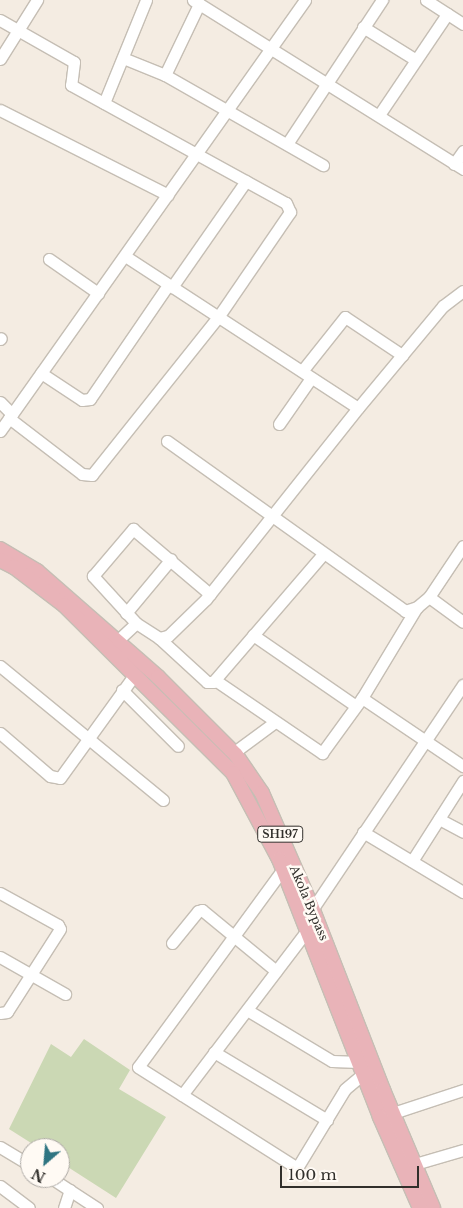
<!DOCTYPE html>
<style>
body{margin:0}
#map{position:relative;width:463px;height:1208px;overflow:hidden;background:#f4ece2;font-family:"Libre Baskerville",serif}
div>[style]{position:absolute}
.green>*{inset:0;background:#cbd8b4}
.roads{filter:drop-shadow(1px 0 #c5beb4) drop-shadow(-1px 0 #c5beb4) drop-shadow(0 1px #c5beb4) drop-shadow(0 -1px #c5beb4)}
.minor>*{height:11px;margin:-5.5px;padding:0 5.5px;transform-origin:5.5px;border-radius:5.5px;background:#fff}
.major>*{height:14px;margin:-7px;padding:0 7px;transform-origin:7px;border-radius:7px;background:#e9b3b8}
span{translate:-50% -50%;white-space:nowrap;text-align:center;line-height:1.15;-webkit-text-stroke:5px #fffaf4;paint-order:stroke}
.shield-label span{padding:1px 4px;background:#fffaf4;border:1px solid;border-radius:4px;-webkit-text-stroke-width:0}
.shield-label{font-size:11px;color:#312f2b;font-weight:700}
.street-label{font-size:12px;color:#312f2b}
.north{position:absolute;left:20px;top:1138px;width:50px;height:50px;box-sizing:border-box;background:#fffaf4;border:1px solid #ada9a4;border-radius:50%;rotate:207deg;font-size:14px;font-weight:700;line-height:20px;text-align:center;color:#312f2b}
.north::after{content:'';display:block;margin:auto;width:18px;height:22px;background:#2f7582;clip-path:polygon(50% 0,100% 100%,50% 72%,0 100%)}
.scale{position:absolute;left:280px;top:1166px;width:139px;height:22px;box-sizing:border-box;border:2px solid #312f2b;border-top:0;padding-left:6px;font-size:15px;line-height:18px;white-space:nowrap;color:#312f2b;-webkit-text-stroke:4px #fffaf4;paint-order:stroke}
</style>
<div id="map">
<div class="green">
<div style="clip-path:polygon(84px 1039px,130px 1070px,119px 1089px,166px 1117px,116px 1198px,60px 1162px,60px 1148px,39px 1148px,9px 1129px,51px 1044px,71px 1057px)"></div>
</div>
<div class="roads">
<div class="minor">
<div style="left:193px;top:0;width:319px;rotate:32deg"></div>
<div style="left:426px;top:0;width:44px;rotate:33deg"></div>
<div style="left:0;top:20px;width:85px;rotate:29.6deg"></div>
<div style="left:74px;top:62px;width:23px;rotate:97deg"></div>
<div style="left:71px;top:85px;width:245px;rotate:28.8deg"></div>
<div style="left:286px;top:203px;width:10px;rotate:66deg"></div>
<div style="left:290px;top:212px;width:127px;rotate:124.4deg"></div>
<div style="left:218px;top:317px;width:202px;rotate:128.6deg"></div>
<div style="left:92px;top:475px;width:10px;rotate:-174deg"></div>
<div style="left:82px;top:474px;width:92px;rotate:-142.5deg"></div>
<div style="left:363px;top:27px;width:62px;rotate:31.9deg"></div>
<div style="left:123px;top:58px;width:45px;rotate:22deg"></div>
<div style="left:165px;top:75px;width:182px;rotate:29.7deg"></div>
<div style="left:0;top:59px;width:70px;rotate:-57.9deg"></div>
<div style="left:165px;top:75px;width:79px;rotate:-64.4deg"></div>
<div style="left:104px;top:103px;width:111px;rotate:-67.8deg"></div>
<div style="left:0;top:110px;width:188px;rotate:26.8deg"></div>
<div style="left:379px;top:115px;width:122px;rotate:-56deg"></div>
<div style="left:287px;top:144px;width:173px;rotate:-56.6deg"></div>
<div style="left:454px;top:164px;width:16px;rotate:-55deg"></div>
<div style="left:125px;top:256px;width:278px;rotate:33.1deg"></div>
<div style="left:49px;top:259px;width:60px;rotate:34.8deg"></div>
<div style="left:172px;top:287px;width:129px;rotate:-55.1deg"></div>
<div style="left:0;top:339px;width:1px;rotate:-45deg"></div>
<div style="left:302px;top:371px;width:69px;rotate:-51.5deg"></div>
<div style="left:345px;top:317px;width:69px;rotate:33.7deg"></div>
<div style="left:41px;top:373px;width:49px;rotate:33.4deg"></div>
<div style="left:82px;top:400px;width:8px;rotate:-7deg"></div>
<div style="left:90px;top:399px;width:138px;rotate:-55.6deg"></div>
<div style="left:0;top:402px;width:17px;rotate:45deg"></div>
<div style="left:279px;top:424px;width:56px;rotate:-55.2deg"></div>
<div style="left:0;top:431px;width:528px;rotate:-54.71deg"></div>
<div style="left:167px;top:441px;width:292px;rotate:35.5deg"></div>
<div style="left:405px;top:611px;width:13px;rotate:-18deg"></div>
<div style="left:417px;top:607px;width:16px;rotate:-40deg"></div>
<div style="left:429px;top:597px;width:61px;rotate:-56.3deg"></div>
<div style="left:429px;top:597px;width:42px;rotate:36.3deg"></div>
<div style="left:126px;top:613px;width:70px;rotate:-50.2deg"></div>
<div style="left:136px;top:623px;width:64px;rotate:-132.5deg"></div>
<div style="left:93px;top:576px;width:62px;rotate:-49.6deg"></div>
<div style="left:133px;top:529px;width:101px;rotate:40.2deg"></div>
<div style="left:253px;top:635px;width:125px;rotate:34.6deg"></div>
<div style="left:159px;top:638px;width:65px;rotate:42.5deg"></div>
<div style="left:207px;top:682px;width:6px"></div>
<div style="left:213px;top:682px;width:169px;rotate:-49.3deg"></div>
<div style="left:117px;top:641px;width:26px;rotate:-43deg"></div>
<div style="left:136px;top:623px;width:27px;rotate:33deg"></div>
<div style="left:159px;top:638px;width:9px;rotate:-13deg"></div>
<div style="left:168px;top:636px;width:53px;rotate:-44.2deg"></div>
<div style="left:206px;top:599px;width:244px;rotate:-51.5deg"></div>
<div style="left:358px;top:408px;width:133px;rotate:-50.2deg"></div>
<div style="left:443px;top:306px;width:25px;rotate:-37deg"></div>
<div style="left:0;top:666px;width:211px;rotate:39.4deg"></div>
<div style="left:215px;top:680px;width:130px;rotate:34.3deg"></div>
<div style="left:322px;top:753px;width:68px;rotate:-54deg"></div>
<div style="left:362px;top:698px;width:106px;rotate:-58.9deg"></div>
<div style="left:122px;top:690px;width:79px;rotate:45deg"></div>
<div style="left:362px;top:698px;width:122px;rotate:34deg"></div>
<div style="left:0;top:733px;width:66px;rotate:40.7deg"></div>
<div style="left:50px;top:776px;width:10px;rotate:11deg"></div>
<div style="left:60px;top:778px;width:128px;rotate:-54.2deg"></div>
<div style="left:233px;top:753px;width:52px;rotate:-36.4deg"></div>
<div style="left:439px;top:819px;width:27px;rotate:28deg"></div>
<div style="left:363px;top:832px;width:117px;rotate:31deg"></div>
<div style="left:412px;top:861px;width:95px;rotate:-57.5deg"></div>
<div style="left:283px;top:869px;width:245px;rotate:126.2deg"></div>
<div style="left:138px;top:1067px;width:188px;rotate:32.4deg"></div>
<div style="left:297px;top:1168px;width:92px;rotate:-58.7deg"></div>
<div style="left:345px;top:1089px;width:30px;rotate:-40deg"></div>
<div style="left:0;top:893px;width:66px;rotate:28.9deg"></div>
<div style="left:58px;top:925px;width:4px;rotate:63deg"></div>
<div style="left:60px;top:929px;width:98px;rotate:122.6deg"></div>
<div style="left:7px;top:1012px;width:7px;rotate:172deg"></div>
<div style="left:313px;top:908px;width:269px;rotate:-56.1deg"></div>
<div style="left:172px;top:943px;width:41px;rotate:-50.9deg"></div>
<div style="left:198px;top:911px;width:4px;rotate:-14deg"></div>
<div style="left:202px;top:910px;width:96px;rotate:39.5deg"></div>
<div style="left:0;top:957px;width:75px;rotate:29.6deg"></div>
<div style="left:247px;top:1010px;width:99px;rotate:31deg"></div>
<div style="left:332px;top:1061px;width:27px;rotate:2deg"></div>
<div style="left:214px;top:1052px;width:132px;rotate:31deg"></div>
<div style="left:182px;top:1095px;width:208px;rotate:-52.8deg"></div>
<div style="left:393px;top:1113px;width:74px;rotate:-18.2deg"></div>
<div style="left:0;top:1147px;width:35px;rotate:31deg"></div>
<div style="left:415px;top:1164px;width:50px;rotate:-16.3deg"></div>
<div style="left:51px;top:1178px;width:55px;rotate:33.1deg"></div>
<div style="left:0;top:1186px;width:36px;rotate:37deg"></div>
<div style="left:64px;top:1208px;width:19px;rotate:-72deg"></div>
</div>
<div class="major">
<div style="left:0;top:549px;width:43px;rotate:30.7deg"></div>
<div style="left:37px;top:571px;width:161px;rotate:41.2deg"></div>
<div style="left:158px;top:677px;width:110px;rotate:45deg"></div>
<div style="left:236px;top:755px;width:46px;rotate:55.6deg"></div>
<div style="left:262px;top:793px;width:122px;rotate:66.4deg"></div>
<div style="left:311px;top:905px;width:199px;rotate:68.7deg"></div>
<div style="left:383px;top:1090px;width:128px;rotate:67deg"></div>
<div style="left:0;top:560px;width:16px;rotate:27deg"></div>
<div style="left:14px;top:567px;width:63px;rotate:37.2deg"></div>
<div style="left:64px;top:605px;width:238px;rotate:44.8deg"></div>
<div style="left:233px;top:773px;width:98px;rotate:61.9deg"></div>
<div style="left:279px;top:859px;width:277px;rotate:68.6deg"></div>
<div style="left:380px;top:1117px;width:99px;rotate:66.3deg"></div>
</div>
</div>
<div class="shield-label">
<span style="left:280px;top:834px">SH197</span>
</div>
<div class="street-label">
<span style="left:309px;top:903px;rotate:67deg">Akola Bypass</span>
</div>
<div class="north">N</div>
<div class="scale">100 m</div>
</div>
